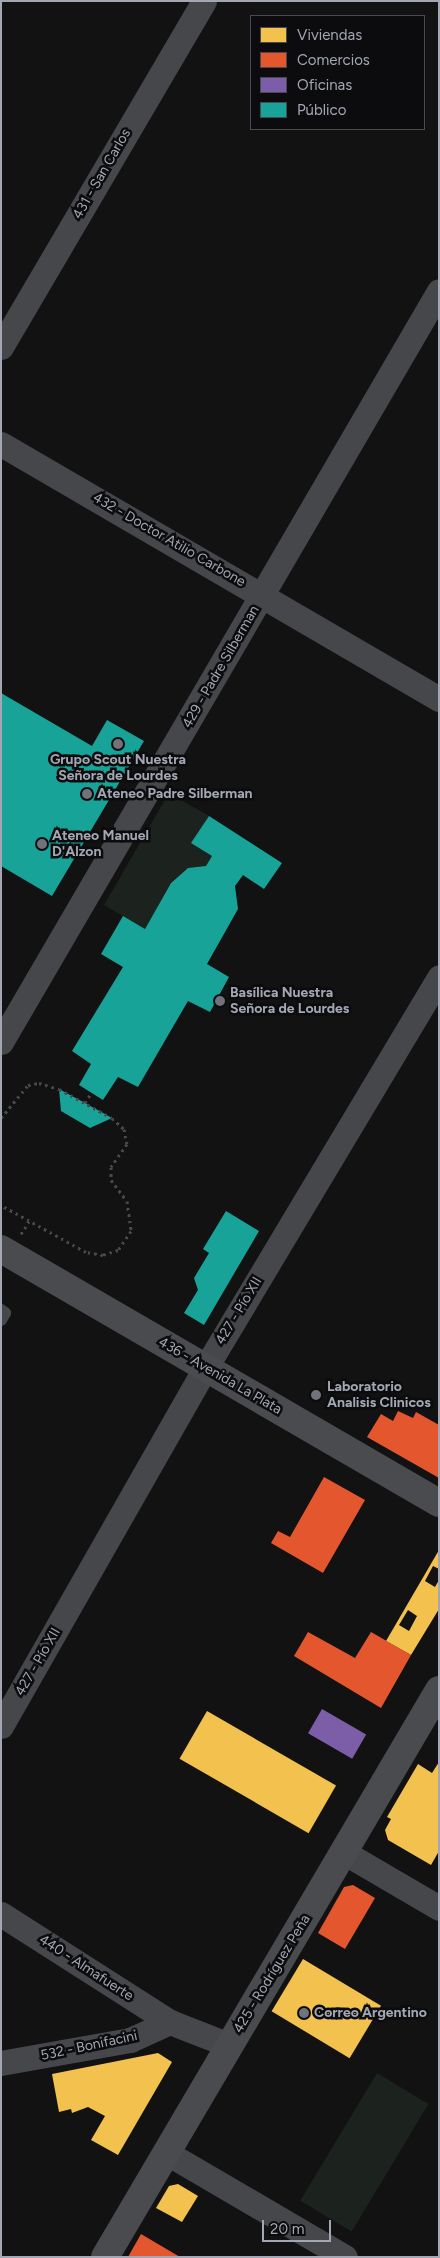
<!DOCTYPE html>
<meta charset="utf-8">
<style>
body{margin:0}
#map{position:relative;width:440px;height:2258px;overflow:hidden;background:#121212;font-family:Figtree,sans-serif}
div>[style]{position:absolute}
.green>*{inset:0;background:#1c221d;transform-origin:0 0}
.homes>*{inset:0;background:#f2c14e;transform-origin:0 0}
.shops>*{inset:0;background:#e4572e}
.offices>*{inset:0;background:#7b5ea7;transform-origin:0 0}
.public>*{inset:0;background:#17a398}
.path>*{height:3px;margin-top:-1.5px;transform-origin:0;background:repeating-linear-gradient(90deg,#48494d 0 2.5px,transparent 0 6.5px)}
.lane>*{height:12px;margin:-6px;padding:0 6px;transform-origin:6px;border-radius:6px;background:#46474b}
.street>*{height:25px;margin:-12.5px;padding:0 12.5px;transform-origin:12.5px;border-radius:12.5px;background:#46474b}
.secondary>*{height:28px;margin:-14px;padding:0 14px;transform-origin:14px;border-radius:14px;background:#4a4b4f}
.dots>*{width:14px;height:14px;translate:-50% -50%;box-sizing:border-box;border:2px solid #0c0c0e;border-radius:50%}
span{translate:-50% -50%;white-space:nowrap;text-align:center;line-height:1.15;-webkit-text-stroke:5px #0c0c0e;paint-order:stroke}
.street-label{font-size:14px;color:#a3a7b3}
.poi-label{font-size:14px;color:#a3a7b3;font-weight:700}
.left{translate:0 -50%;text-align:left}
.frame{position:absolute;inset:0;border:2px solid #a3a7b3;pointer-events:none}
.legend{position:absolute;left:250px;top:15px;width:175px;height:115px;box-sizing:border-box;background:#0c0c0e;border:1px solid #484a50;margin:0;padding:6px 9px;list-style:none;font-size:15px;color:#a3a7b3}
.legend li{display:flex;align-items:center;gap:10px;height:25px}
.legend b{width:25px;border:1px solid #484a50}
.scale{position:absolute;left:262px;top:2220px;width:69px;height:22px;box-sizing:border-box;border:2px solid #a3a7b3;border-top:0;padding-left:6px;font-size:15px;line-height:18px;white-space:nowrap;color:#a3a7b3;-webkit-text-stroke:4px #0c0c0e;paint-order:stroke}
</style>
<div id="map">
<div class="green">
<div style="clip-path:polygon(169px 793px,209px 816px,192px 843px,212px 856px,206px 866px,188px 868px,171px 882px,145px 929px,104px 905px)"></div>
<div style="left:377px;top:2073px;width:60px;height:149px;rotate:31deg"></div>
</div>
<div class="homes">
<div style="clip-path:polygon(evenodd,439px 1550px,439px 1569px,433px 1566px,425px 1581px,435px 1587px,439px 1580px,439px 1609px,411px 1655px,386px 1641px,439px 1550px,408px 1610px,417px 1616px,409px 1631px,399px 1625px,408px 1610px)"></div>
<div style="left:207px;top:1711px;width:149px;height:55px;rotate:30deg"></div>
<div style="clip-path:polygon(439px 1762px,439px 1851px,431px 1865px,388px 1840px,385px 1830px,391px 1819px,387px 1817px,418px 1764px,432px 1773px)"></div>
<div style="left:303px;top:1959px;width:91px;height:61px;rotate:31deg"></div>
<div style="clip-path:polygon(158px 2053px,172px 2062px,118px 2155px,91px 2140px,105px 2116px,88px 2107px,72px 2113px,71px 2109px,59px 2112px,52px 2074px)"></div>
<div style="clip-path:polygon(178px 2184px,198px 2196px,182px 2222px,156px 2208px,169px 2186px)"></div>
</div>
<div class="shops">
<div style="clip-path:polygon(398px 1411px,413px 1418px,416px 1412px,439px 1425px,439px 1478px,367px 1437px,381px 1414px,393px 1421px)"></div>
<div style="clip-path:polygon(324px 1477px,365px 1500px,323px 1573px,271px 1543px,278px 1531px,290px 1537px)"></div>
<div style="clip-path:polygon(308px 1632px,355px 1658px,371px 1632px,411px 1655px,381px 1708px,294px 1656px)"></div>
<div style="clip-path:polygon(353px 1885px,375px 1898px,345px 1949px,318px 1933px,344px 1887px)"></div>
<div style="clip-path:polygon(141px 2234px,180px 2257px,128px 2257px)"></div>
</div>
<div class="offices">
<div style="left:322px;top:1709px;width:51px;height:28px;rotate:30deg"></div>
</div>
<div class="public">
<div style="clip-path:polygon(1px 693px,92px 746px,107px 720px,144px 741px,52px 896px,1px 866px)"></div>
<div style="clip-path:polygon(209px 816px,282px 863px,264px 889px,243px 875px,235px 886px,238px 909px,207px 964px,229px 977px,210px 1012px,188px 1001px,138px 1087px,118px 1077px,103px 1100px,79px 1085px,91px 1064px,72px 1051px,123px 967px,101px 954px,123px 916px,145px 929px,171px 883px,188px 868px,206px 866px,212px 856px,191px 843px)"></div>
<div style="clip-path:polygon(59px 1089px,85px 1103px,112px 1118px,90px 1128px,61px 1111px)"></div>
<div style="clip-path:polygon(226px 1211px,259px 1231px,204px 1325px,184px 1313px,198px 1290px,194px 1278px,209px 1253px,203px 1249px)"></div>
</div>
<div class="path">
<div style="left:85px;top:1103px;width:12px;rotate:-59deg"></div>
<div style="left:1px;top:1118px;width:43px;rotate:-50.7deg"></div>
<div style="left:28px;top:1085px;width:11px;rotate:-10deg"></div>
<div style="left:39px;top:1083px;width:21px;rotate:17deg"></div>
<div style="left:59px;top:1089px;width:60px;rotate:28.7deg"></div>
<div style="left:112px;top:1118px;width:16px;rotate:43deg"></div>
<div style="left:124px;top:1129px;width:15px;rotate:79deg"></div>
<div style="left:127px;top:1144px;width:28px;rotate:125deg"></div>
<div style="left:111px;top:1167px;width:13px;rotate:90deg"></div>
<div style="left:111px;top:1180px;width:26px;rotate:53deg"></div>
<div style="left:127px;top:1201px;width:30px;rotate:82deg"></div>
<div style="left:131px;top:1231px;width:23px;rotate:124deg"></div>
<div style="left:118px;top:1250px;width:16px;rotate:162deg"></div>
<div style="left:103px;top:1255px;width:17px;rotate:-170deg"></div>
<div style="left:86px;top:1252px;width:97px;rotate:-151.1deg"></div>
<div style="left:21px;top:1234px;width:15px;rotate:-58deg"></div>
</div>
<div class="lane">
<div style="left:1px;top:1310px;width:5px;rotate:37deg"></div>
<div style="left:5px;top:1313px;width:8px;rotate:120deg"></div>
</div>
<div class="street">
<div style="left:1px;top:347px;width:401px;rotate:-59.6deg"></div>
<div style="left:1px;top:444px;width:507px;rotate:30.21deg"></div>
<div style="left:1px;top:1042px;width:869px;rotate:-59.75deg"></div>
<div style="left:1px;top:1726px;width:413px;rotate:-60.3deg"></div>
<div style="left:206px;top:1367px;width:454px;rotate:-59.1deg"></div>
<div style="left:345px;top:1853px;width:109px;rotate:30.3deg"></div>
<div style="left:1px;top:1914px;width:201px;rotate:32.6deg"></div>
<div style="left:170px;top:2022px;width:63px;rotate:21.3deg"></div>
<div style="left:1px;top:2063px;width:131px;rotate:-10.1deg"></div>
<div style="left:130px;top:2040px;width:44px;rotate:-24.2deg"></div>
<div style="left:167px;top:2153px;width:206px;rotate:30.3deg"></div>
</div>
<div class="secondary">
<div style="left:1px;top:1249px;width:506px;rotate:30.11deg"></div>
<div style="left:105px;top:2257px;width:658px;rotate:-59.5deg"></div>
</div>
<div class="dots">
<div style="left:118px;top:744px;background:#70737b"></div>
<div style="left:87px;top:794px;background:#70737b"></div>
<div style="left:42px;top:844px;background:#70737b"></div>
<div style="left:220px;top:1001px;background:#70737b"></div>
<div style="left:316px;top:1395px;background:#70737b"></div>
<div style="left:304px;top:2013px;background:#70737b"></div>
</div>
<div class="street-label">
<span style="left:102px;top:174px;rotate:-60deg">431 - San Carlos</span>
<span style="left:169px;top:540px;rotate:30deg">432 - Doctor Atilio Carbone</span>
<span style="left:221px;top:667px;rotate:-60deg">429 - Padre Silberman</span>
<span style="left:239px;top:1311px;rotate:-59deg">427 - Pío XII</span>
<span style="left:220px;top:1376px;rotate:30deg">436 - Avenida La Plata</span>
<span style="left:38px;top:1662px;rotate:-60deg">427 - Pío XII</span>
<span style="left:86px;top:1968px;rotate:33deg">440 - Almafuerte</span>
<span style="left:272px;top:1974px;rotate:-59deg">425 - Rodríguez Peña</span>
<span style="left:89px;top:2046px;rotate:-12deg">532 - Bonifacini</span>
</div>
<div class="poi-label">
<span style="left:118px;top:768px">Grupo Scout Nuestra<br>Señora de Lourdes</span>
<span class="left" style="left:97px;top:794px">Ateneo Padre Silberman</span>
<span class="left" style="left:52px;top:844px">Ateneo Manuel<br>D'Alzon</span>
<span class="left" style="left:230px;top:1001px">Basílica Nuestra<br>Señora de Lourdes</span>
<span class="left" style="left:327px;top:1395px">Laboratorio<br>Analisis Clinicos</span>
<span class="left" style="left:314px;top:2013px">Correo Argentino</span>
</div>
<div class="frame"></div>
<ul class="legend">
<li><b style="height:14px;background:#f2c14e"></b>Viviendas</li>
<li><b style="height:14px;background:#e4572e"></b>Comercios</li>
<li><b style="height:14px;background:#7b5ea7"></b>Oficinas</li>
<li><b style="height:14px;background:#17a398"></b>Público</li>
</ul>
<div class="scale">20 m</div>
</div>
